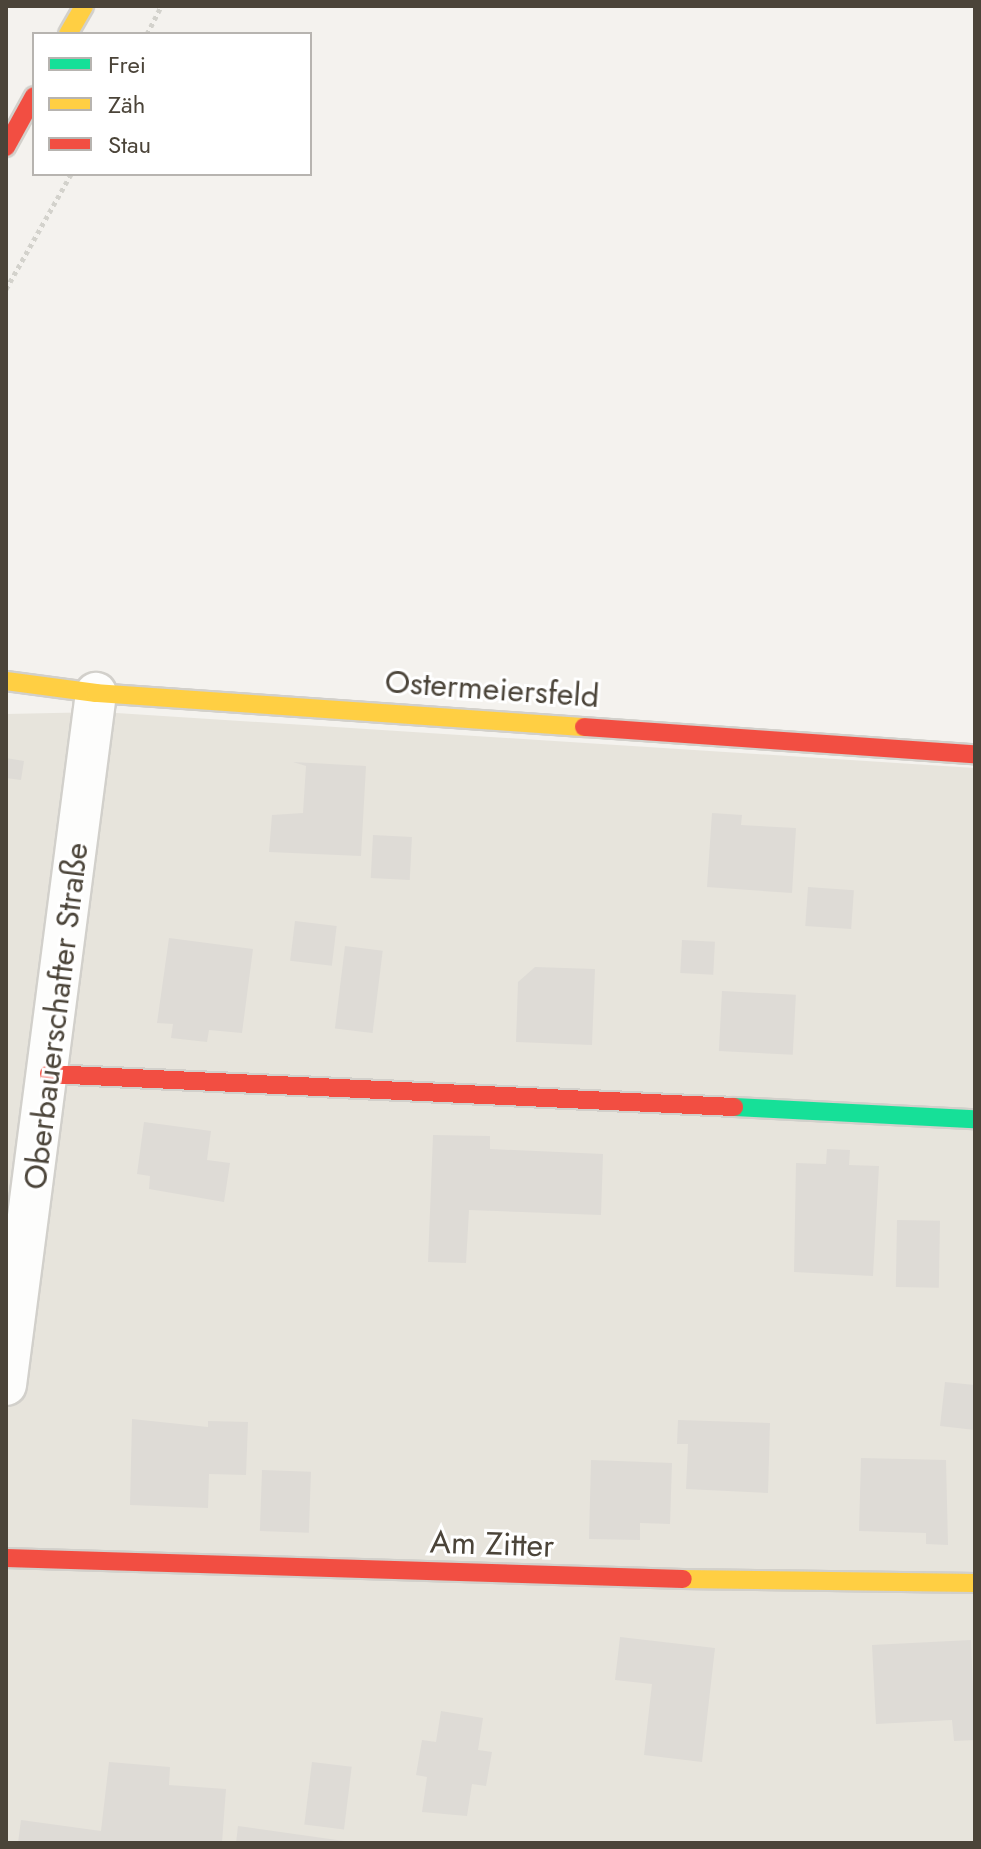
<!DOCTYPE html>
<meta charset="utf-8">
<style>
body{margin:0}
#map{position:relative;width:981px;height:1849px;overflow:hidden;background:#f4f2ee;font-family:Jost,sans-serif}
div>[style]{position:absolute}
.residential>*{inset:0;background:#e7e4dc}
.building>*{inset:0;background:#dedbd6;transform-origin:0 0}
.path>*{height:5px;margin-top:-2.5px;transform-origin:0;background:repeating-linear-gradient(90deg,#d3d2cc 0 4px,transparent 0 8px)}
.roads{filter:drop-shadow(2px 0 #d2d0cb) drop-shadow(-2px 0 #d2d0cb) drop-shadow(0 2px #d2d0cb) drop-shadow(0 -2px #d2d0cb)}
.street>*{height:40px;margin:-20px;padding:0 20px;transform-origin:20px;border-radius:20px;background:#fdfdfc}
.fast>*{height:18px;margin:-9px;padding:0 9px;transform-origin:9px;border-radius:9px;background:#16e098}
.slow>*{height:18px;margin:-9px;padding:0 9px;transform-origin:9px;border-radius:9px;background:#ffcf43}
.jam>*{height:18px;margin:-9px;padding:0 9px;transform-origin:9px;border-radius:9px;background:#f24e42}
span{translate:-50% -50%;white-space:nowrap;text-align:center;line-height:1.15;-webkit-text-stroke:6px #fff;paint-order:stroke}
.street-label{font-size:32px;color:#4b4439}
.frame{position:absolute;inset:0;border:8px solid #4b4439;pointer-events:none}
.legend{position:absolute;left:32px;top:32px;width:280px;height:144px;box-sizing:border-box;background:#fff;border:2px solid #b7b4b0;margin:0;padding:10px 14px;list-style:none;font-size:24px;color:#4b4439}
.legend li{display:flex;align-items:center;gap:16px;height:40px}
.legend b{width:40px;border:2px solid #b7b4b0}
</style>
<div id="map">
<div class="residential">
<div style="clip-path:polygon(101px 712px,975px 768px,975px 1843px,6px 1843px,6px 714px)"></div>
</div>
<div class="building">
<div style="clip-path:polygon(6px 758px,24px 761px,21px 780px,6px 778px)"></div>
<div style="clip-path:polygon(293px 762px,366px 766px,361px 856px,269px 852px,272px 815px,303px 813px,306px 766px)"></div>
<div style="clip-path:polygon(712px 813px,742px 815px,741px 825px,796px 828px,792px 893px,707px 887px)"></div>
<div style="left:373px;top:835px;width:39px;height:43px;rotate:3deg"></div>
<div style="left:808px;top:887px;width:46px;height:39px;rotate:4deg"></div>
<div style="left:295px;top:921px;width:42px;height:40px;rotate:7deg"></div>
<div style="clip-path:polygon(169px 938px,253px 949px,242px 1033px,209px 1030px,207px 1042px,171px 1038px,173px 1024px,157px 1023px)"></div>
<div style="left:682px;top:940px;width:33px;height:33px;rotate:3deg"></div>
<div style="left:345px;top:946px;width:38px;height:83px;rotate:7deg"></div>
<div style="clip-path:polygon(535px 967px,595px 969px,592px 1045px,516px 1042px,518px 982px)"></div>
<div style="left:722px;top:991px;width:74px;height:60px;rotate:3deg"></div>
<div style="clip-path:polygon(144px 1122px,211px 1131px,207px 1160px,230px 1163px,224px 1202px,149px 1189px,150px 1176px,137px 1174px)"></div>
<div style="clip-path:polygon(433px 1135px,490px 1136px,490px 1149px,603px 1154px,601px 1215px,469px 1210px,466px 1263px,428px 1262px)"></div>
<div style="clip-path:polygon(827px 1149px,850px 1150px,849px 1165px,879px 1166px,873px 1276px,794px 1272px,796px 1163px,826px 1164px)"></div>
<div style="left:897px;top:1220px;width:43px;height:67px;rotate:1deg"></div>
<div style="clip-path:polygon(945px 1382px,975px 1385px,975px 1430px,940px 1426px)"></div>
<div style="clip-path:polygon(132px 1419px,208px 1427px,208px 1421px,248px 1422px,246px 1475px,209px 1474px,208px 1508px,130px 1505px)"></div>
<div style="clip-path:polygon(678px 1420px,770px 1423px,768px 1493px,686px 1489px,688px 1444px,677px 1444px)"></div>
<div style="clip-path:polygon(861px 1458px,946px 1460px,948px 1545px,926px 1544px,926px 1533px,859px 1531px)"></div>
<div style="clip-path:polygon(591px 1460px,672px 1463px,670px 1524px,640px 1523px,640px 1540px,589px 1539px)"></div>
<div style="left:262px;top:1470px;width:49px;height:61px;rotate:2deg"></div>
<div style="clip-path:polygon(620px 1637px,715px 1648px,702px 1762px,644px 1755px,652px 1684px,615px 1680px)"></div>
<div style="clip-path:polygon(971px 1640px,975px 1740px,954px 1741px,952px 1720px,876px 1724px,872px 1645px)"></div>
<div style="clip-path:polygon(441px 1711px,483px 1718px,478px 1750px,492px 1752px,486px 1786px,472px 1784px,467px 1816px,422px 1812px,427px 1777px,416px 1775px,422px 1740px,436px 1742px)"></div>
<div style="clip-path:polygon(109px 1762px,170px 1767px,169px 1785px,226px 1789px,222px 1843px,18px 1843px,21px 1820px,101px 1831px)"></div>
<div style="left:312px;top:1762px;width:40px;height:63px;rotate:7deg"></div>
<div style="clip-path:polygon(238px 1826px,344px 1841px,344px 1843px,236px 1843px)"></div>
</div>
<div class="path">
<div style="left:147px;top:34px;width:31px;rotate:-63deg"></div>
<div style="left:6px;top:289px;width:132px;rotate:-60.5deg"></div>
</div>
<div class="roads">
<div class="street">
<div style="left:6px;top:1385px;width:698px;rotate:-82.59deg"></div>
</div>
<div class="fast">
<div style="left:734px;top:1107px;width:241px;rotate:2.9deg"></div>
</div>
<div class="slow">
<div style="left:68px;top:34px;width:32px;rotate:-60deg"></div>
<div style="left:6px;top:681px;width:91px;rotate:7.6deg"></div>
<div style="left:96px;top:693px;width:489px;rotate:4deg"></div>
<div style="left:683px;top:1579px;width:292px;rotate:0.8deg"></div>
</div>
<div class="jam">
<div style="left:6px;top:147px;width:58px;rotate:-61.2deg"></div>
<div style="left:584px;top:727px;width:392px;rotate:4deg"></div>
<div style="left:49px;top:1074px;width:686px;rotate:2.76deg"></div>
<div style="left:6px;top:1558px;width:677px;rotate:1.78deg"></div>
</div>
</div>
<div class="street-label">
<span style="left:492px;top:689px;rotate:4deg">Ostermeiersfeld</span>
<span style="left:56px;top:1016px;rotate:-83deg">Oberbauerschafter Straße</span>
<span style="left:492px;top:1544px;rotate:2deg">Am Zitter</span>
</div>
<div class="frame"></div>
<ul class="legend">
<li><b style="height:10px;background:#16e098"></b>Frei</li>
<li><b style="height:10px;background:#ffcf43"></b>Zäh</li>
<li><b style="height:10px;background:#f24e42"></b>Stau</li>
</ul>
</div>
